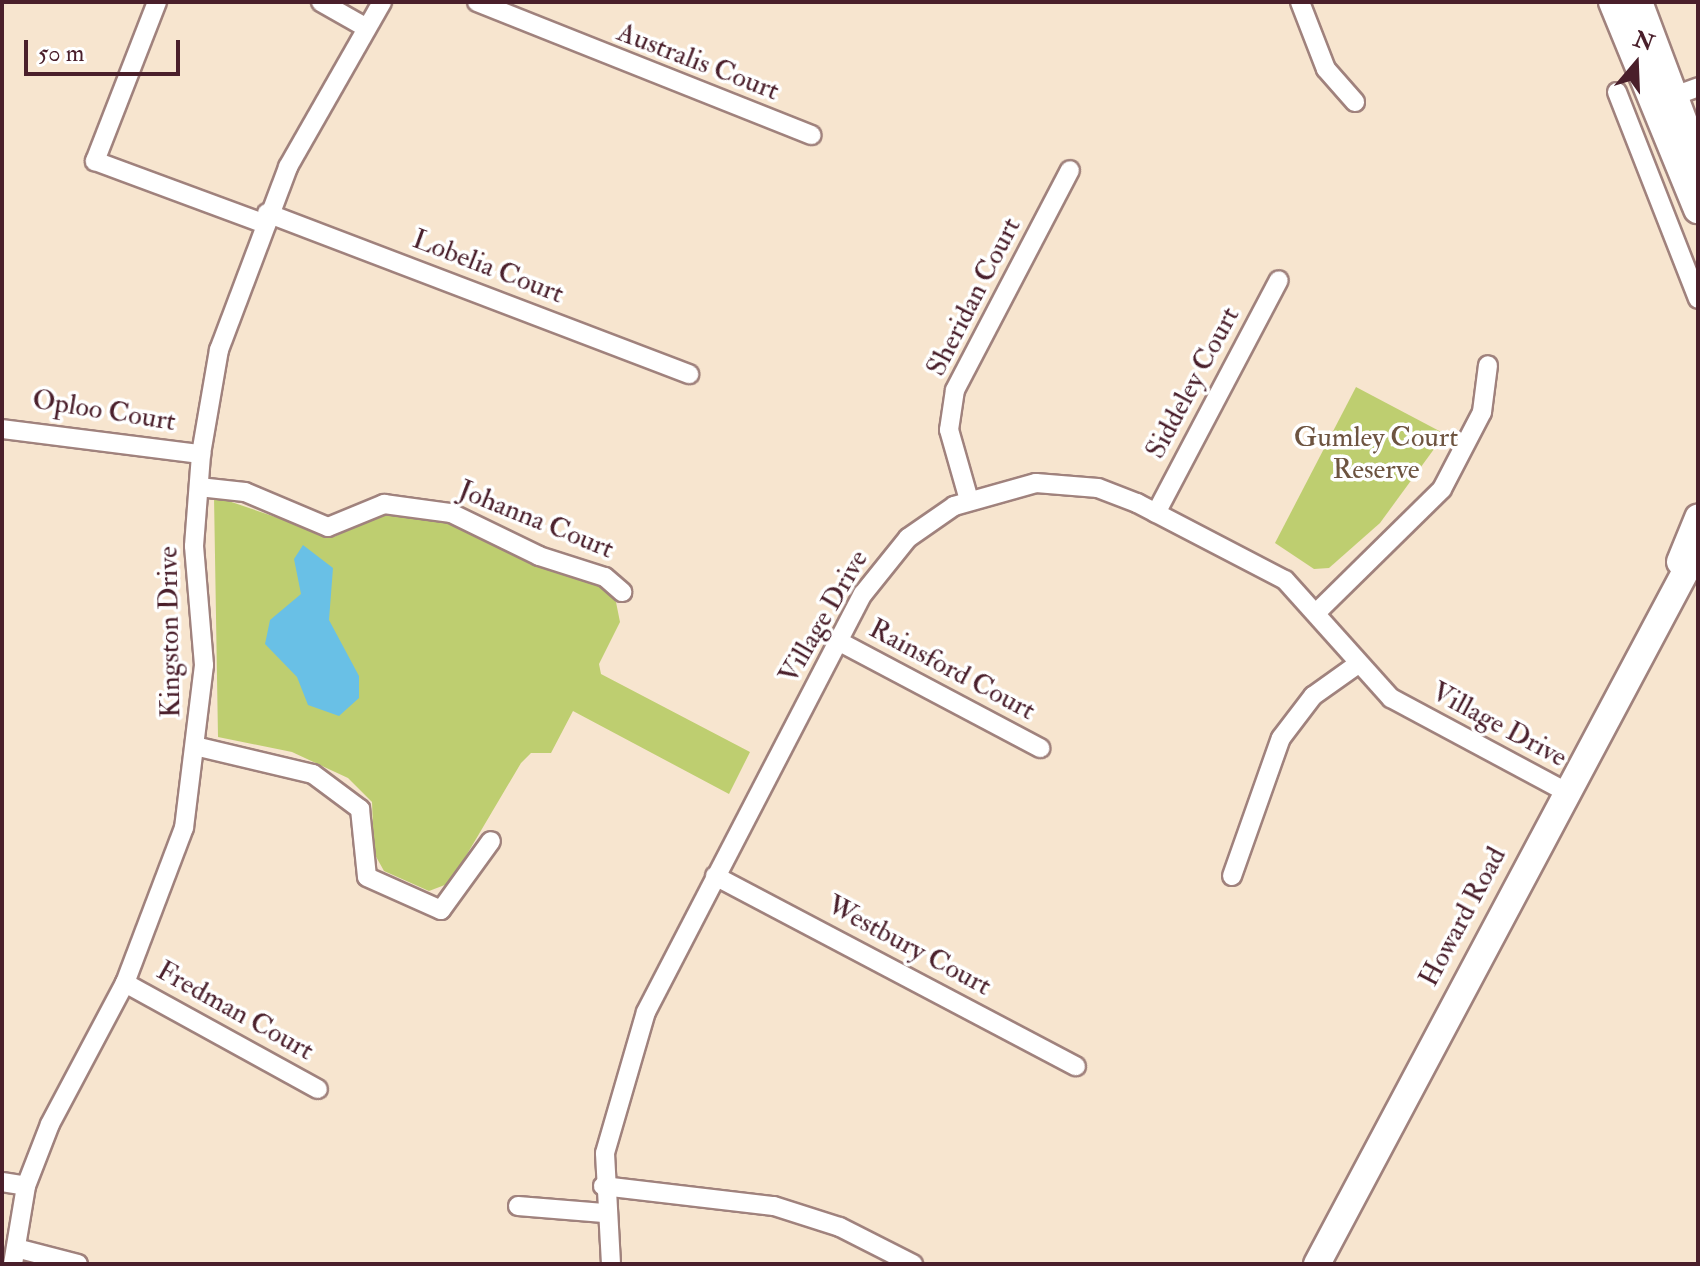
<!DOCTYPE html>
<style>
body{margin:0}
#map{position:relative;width:1700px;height:1266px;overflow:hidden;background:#f7e5cf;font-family:"IM FELL Double Pica",serif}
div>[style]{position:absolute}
.green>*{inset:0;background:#bece70}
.water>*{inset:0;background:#69c0e6}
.roads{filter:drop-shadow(2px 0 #a0827d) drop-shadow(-2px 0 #a0827d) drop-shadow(0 2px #a0827d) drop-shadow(0 -2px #a0827d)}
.minor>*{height:18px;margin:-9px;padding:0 9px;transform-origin:9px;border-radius:9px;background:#fff}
.secondary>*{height:26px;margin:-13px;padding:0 13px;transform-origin:13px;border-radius:13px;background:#fff}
.primary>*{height:28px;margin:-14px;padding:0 14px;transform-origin:14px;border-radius:14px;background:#fff}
span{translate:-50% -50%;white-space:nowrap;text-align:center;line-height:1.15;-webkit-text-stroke:7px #fff;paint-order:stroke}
.street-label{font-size:28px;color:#4a1f2b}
.park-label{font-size:28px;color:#6d5440}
.frame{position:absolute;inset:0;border:4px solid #4a1f2b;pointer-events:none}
.north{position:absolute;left:1596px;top:24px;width:80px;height:80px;-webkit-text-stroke:6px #fff;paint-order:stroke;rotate:19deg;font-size:22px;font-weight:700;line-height:32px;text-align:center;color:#4a1f2b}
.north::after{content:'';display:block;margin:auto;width:28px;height:36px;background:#4a1f2b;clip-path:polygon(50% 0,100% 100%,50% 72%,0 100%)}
.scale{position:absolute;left:24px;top:40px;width:156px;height:36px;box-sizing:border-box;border:4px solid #4a1f2b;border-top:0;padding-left:10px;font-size:24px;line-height:28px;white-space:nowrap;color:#4a1f2b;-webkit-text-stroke:6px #fff;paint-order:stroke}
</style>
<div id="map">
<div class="green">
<div style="clip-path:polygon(1356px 387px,1445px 434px,1380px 523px,1329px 568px,1314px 569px,1275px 543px)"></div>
<div style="clip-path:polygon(214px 496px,334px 537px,382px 512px,448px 521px,512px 554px,601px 585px,616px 602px,620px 622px,599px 664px,601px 674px,750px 752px,729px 794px,573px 711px,551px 753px,531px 753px,521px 763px,450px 883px,429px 891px,384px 871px,374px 853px,372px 802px,348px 778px,292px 752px,218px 737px)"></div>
</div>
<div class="water">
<div style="clip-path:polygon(303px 545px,333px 568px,329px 620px,359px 676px,359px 698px,339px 716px,308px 705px,297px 677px,265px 644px,270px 620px,301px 594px,294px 559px)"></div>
</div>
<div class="roads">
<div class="minor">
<div style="left:157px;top:2px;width:171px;rotate:111.3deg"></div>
<div style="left:95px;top:161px;width:179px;rotate:20.3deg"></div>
<div style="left:321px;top:2px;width:51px;rotate:29.6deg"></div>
<div style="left:477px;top:2px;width:360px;rotate:21.7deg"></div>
<div style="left:1300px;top:2px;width:72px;rotate:68.8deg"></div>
<div style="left:1326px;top:69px;width:44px;rotate:48.7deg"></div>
<div style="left:1617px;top:92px;width:222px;rotate:68.6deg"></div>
<div style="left:1663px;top:100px;width:37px;rotate:-20deg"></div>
<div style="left:267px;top:213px;width:452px;rotate:20.9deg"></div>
<div style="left:2px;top:429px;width:201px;rotate:7.2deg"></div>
<div style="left:199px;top:487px;width:46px;rotate:6.2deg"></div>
<div style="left:245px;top:492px;width:90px;rotate:22.9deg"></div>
<div style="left:328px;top:527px;width:61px;rotate:-22.3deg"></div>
<div style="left:384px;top:504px;width:68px;rotate:7.7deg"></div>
<div style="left:451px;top:513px;width:98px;rotate:26deg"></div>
<div style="left:539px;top:556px;width:69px;rotate:17.7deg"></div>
<div style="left:605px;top:577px;width:23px;rotate:41deg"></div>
<div style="left:969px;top:500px;width:73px;rotate:-105.9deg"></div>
<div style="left:949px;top:430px;width:40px;rotate:-81.5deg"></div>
<div style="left:955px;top:390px;width:248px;rotate:-62.4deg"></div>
<div style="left:1156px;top:513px;width:263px;rotate:-62.2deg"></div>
<div style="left:1317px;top:612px;width:175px;rotate:-44.5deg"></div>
<div style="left:1442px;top:489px;width:87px;rotate:-62.5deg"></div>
<div style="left:1482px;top:412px;width:47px;rotate:-82.7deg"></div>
<div style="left:838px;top:641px;width:229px;rotate:27.9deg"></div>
<div style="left:199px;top:747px;width:117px;rotate:13.3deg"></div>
<div style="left:313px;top:774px;width:59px;rotate:36.7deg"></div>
<div style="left:360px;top:809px;width:68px;rotate:84.1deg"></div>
<div style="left:367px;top:877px;width:81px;rotate:24deg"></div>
<div style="left:441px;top:910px;width:85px;rotate:-54.1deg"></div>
<div style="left:715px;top:876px;width:408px;rotate:27.8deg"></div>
<div style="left:1232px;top:876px;width:146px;rotate:-70.5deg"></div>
<div style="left:1281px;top:738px;width:53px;rotate:-52.7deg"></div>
<div style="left:1313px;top:696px;width:55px;rotate:-35.4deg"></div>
<div style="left:125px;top:983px;width:220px;rotate:28.8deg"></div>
<div style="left:2px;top:1182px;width:24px;rotate:9deg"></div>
<div style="left:603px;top:1186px;width:172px;rotate:6.7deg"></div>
<div style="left:774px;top:1206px;width:69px;rotate:17.7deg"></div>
<div style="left:840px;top:1227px;width:82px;rotate:26.9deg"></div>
<div style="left:518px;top:1206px;width:86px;rotate:4.7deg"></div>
<div style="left:16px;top:1248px;width:64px;rotate:14.5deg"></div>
<div style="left:13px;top:1264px;width:79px;rotate:-80.5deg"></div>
<div style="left:26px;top:1186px;width:66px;rotate:-68.8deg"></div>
<div style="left:50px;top:1124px;width:160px;rotate:-62deg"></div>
<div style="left:125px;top:983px;width:166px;rotate:-69.2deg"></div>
<div style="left:184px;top:828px;width:164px;rotate:-83deg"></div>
<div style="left:204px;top:665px;width:119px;rotate:-94.8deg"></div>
<div style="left:194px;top:546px;width:92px;rotate:-85.6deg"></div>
<div style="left:201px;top:454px;width:106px;rotate:-80.2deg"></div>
<div style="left:219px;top:350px;width:196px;rotate:-69.3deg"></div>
<div style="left:288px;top:167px;width:190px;rotate:-60.3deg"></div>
<div style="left:611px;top:1264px;width:111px;rotate:-93.1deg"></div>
<div style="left:605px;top:1153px;width:147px;rotate:-73.8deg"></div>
<div style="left:646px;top:1012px;width:471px;rotate:-62.6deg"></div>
<div style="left:863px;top:594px;width:72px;rotate:-51.2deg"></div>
<div style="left:908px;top:538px;width:56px;rotate:-34.8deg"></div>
<div style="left:954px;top:506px;width:85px;rotate:-15.7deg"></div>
<div style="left:1036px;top:483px;width:62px;rotate:4.6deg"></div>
<div style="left:1098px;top:488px;width:42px;rotate:21deg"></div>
<div style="left:1137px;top:503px;width:167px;rotate:27.5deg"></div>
<div style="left:1285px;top:580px;width:159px;rotate:48.1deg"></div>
<div style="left:1391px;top:698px;width:199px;rotate:28.2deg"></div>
</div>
<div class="secondary">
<div style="left:1680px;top:562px;width:48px;rotate:-67.8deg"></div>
<div style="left:1317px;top:1264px;width:811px;rotate:-61.98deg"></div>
</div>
<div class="primary">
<div style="left:1613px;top:2px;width:224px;rotate:67.7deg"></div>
<div style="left:1638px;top:2px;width:171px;rotate:69.4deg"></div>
</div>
</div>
<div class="street-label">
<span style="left:698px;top:62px;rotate:21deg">Australis Court</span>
<span style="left:488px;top:267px;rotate:21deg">Lobelia Court</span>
<span style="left:974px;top:297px;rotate:-63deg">Sheridan Court</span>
<span style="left:1193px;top:383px;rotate:-62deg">Siddeley Court</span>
<span style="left:104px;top:411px;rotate:9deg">Oploo Court</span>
<span style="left:536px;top:520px;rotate:22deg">Johanna Court</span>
<span style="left:824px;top:617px;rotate:-60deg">Village Drive</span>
<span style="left:170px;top:632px;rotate:-91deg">Kingston Drive</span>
<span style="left:952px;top:670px;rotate:28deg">Rainsford Court</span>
<span style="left:1499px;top:725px;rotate:28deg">Village Drive</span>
<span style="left:1463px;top:917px;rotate:-62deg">Howard Road</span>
<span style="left:909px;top:946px;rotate:28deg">Westbury Court</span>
<span style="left:235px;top:1011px;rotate:29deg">Fredman Court</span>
</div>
<div class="park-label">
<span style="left:1376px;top:454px">Gumley Court<br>Reserve</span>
</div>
<div class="frame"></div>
<div class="north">N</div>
<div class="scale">50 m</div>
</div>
